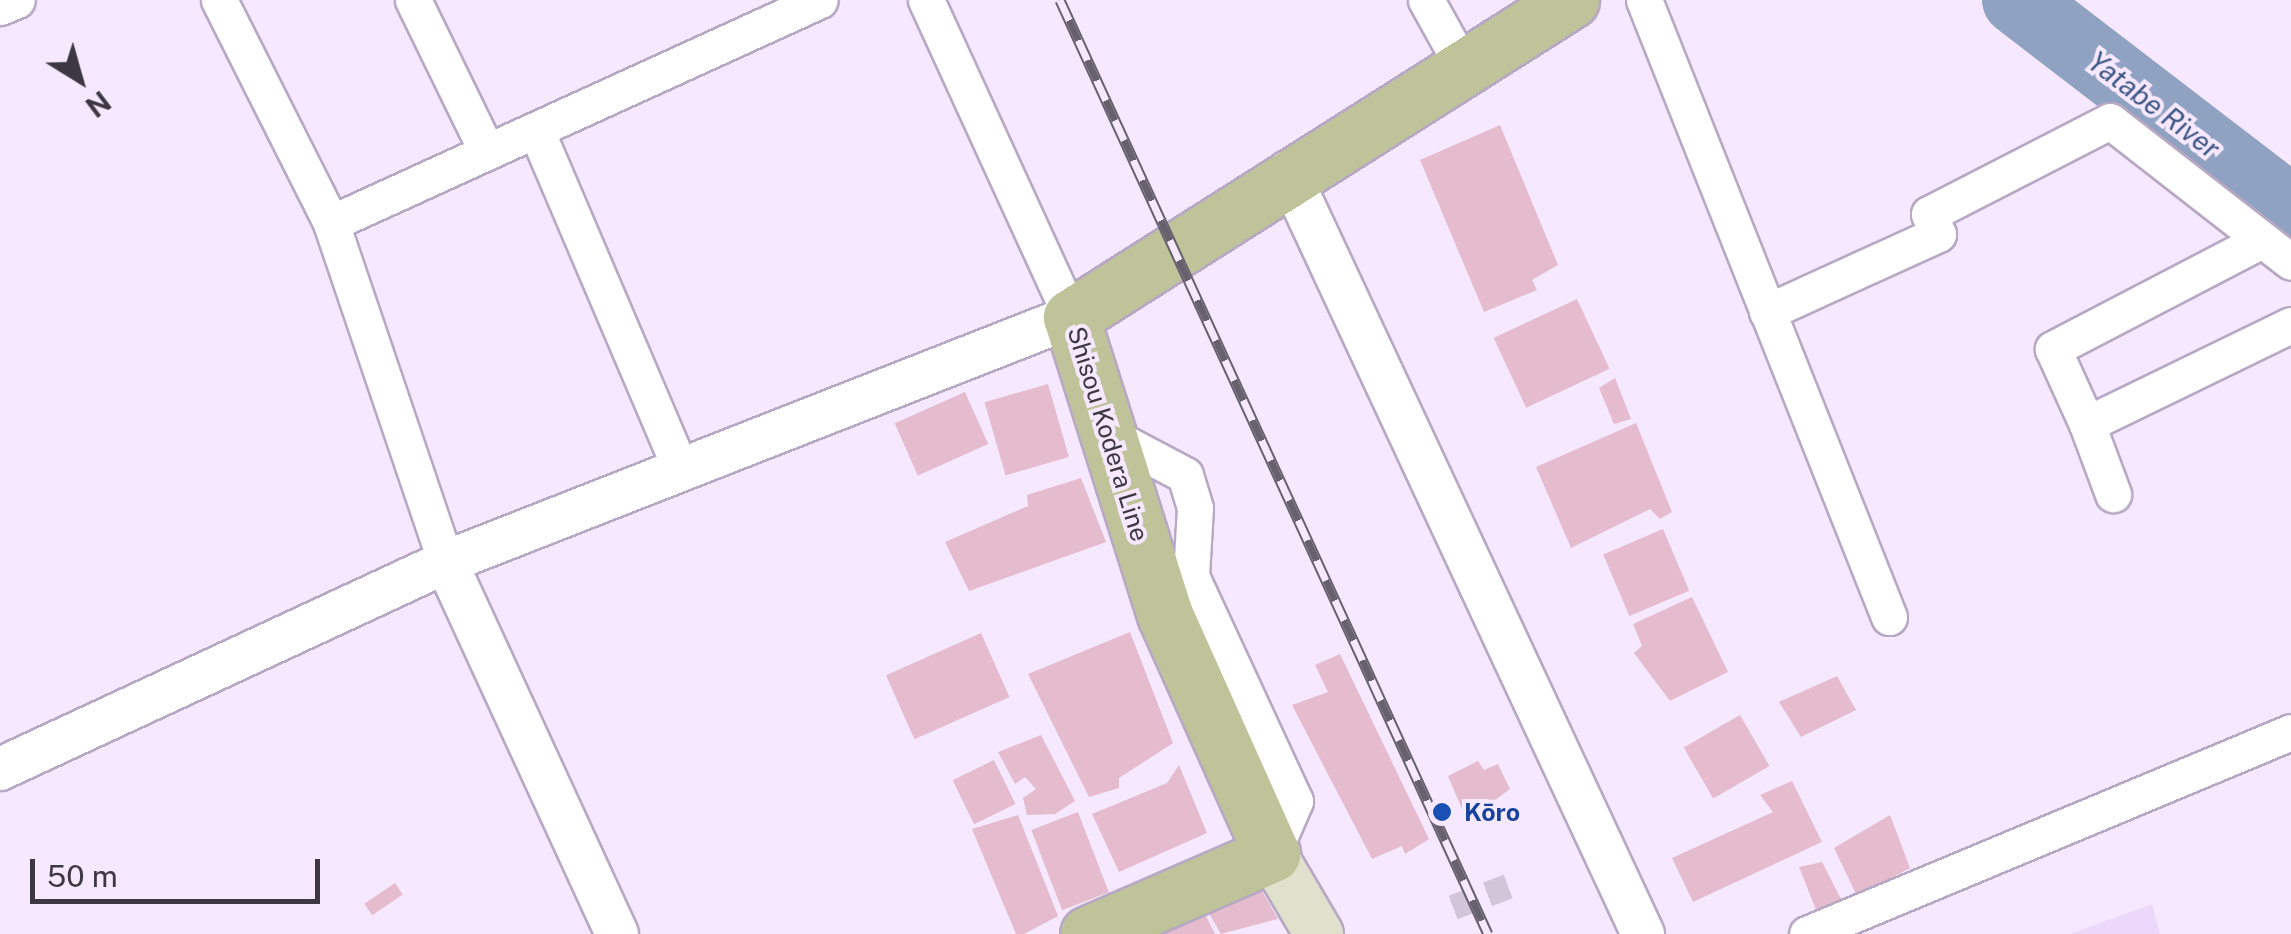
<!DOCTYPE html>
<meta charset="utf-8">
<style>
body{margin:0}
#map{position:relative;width:2291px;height:934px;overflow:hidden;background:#f5e8ff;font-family:"Public Sans",sans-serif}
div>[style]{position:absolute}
.built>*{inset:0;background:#ecd8fb}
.river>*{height:70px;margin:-35px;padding:0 35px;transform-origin:35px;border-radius:35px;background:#90a2c2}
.building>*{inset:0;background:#e4bccd;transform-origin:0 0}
.pedestrian-tunnel>*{height:25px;margin-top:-12.5px;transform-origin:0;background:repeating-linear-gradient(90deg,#d0c5d9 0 25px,transparent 0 37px)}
.roads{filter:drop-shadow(2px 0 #b7a8c3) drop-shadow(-2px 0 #b7a8c3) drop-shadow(0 2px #b7a8c3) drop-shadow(0 -2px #b7a8c3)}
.minor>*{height:35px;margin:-17.5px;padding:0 17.5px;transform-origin:17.5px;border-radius:17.5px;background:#fff}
.tertiary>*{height:42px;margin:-21px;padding:0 21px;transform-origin:21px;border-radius:21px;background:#fff}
.secondary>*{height:48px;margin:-24px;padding:0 24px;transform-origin:24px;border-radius:24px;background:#dfe1cd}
.primary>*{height:55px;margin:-27.5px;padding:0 27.5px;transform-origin:27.5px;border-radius:27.5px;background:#bfc39a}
.rail>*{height:11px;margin-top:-5.5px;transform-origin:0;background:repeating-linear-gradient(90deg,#f5e8ff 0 22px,#67606d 0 44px);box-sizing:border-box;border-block:2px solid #67606d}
.dots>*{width:28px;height:28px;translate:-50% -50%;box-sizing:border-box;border:5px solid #f5e8ff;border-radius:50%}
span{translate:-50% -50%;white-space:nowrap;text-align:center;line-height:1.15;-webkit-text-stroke:8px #f5e8ff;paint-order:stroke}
.street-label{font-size:25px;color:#3d3742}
.transit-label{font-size:25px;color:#164399;font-weight:700}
.left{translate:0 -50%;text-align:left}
.water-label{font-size:28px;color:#3e5785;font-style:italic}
.north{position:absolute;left:30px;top:30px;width:100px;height:100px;-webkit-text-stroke:8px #f5e8ff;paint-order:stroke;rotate:143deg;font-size:28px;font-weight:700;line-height:40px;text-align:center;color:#3d3742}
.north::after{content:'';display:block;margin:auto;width:35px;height:45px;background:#3d3742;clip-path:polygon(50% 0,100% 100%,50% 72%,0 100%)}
.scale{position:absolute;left:30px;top:859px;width:290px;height:45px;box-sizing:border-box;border:5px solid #3d3742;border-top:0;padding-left:12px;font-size:30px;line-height:35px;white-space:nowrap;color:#3d3742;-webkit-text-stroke:8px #f5e8ff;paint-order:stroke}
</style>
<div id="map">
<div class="built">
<div style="clip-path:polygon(2152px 904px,2160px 934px,2070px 934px)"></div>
</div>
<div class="river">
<div style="left:2017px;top:0;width:345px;rotate:37.5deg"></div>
</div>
<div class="building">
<div style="clip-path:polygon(1500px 125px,1558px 265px,1532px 280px,1537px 290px,1484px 312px,1420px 160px)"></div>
<div style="left:1577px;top:299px;width:77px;height:92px;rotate:65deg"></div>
<div style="clip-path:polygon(1615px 378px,1631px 419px,1614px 424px,1599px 388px)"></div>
<div style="left:1048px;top:384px;width:76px;height:66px;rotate:74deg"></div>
<div style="left:965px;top:392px;width:57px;height:77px;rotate:66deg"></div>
<div style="clip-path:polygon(1636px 423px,1672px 512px,1660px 519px,1650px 509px,1571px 548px,1536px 467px)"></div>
<div style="clip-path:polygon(1081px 478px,1106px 542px,969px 591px,945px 542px,1028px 506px,1027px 495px)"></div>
<div style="left:1663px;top:529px;width:67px;height:65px;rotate:67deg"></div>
<div style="clip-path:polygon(1692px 597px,1728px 672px,1670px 701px,1634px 653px,1642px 646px,1633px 624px)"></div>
<div style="clip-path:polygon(1130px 632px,1173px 743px,1119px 778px,1119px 788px,1089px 797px,1028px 674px)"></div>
<div style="left:981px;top:633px;width:70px;height:104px;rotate:66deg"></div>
<div style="clip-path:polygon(1340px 654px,1429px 839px,1405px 854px,1402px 846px,1372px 859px,1292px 705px,1328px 692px,1315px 665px)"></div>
<div style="clip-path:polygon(1837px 676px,1856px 710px,1801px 737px,1779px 702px)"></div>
<div style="left:1740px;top:715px;width:59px;height:65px;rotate:60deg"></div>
<div style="clip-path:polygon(1041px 735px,1075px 801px,1055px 814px,1027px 815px,1023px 798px,1036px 789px,1025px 777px,1015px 784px,998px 752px)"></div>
<div style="left:994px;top:760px;width:49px;height:46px;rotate:64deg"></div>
<div style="clip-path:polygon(1478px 761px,1484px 770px,1498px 764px,1510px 789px,1467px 821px,1448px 776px)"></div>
<div style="clip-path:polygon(1179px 765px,1207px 833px,1119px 872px,1092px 814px,1167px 783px)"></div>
<div style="clip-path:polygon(1792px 781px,1822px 842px,1693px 902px,1672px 858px,1773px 812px,1760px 795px)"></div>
<div style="left:1078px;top:812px;width:86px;height:50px;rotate:69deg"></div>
<div style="clip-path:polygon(1018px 815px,1058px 916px,1024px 934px,1016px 934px,972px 829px)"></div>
<div style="clip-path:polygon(1890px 815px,1910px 868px,1857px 896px,1834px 848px)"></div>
<div style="clip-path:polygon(1822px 862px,1843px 903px,1817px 912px,1799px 867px)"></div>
<div style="clip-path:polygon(1255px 879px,1278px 919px,1221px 934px,1204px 905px)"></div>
<div style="left:395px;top:883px;width:14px;height:37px;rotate:56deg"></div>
<div style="clip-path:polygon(1201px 906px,1215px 934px,1146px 934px)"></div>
</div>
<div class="pedestrian-tunnel">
<div style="left:1453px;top:907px;width:59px;rotate:-20.9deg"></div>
</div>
<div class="roads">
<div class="minor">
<div style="left:219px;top:0;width:250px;rotate:63.3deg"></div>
<div style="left:331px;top:223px;width:358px;rotate:71.3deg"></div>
<div style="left:413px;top:0;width:169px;rotate:64deg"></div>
<div style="left:926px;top:0;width:349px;rotate:65.4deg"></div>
<div style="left:1426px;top:0;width:74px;rotate:61deg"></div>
<div style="left:1644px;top:0;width:664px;rotate:68.34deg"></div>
<div style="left:0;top:7px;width:18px;rotate:-22deg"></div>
<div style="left:536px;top:130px;width:372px;rotate:66.9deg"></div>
<div style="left:331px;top:223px;width:537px;rotate:-24.51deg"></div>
<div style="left:2262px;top:240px;width:236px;rotate:152.5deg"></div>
<div style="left:2053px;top:349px;width:82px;rotate:65.6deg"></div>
<div style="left:2087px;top:424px;width:227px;rotate:-25.9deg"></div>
<div style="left:1767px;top:312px;width:188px;rotate:-24.5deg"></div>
<div style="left:1938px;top:234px;width:22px;rotate:-114deg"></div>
<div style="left:1929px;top:214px;width:203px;rotate:-27.2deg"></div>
<div style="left:2110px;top:121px;width:229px;rotate:37.9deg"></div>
<div style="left:2087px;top:424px;width:75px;rotate:69.6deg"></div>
<div style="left:1102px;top:431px;width:94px;rotate:27.9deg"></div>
<div style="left:1185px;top:475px;width:34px;rotate:73deg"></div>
<div style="left:1195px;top:508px;width:68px;rotate:93.4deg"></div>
<div style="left:1191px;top:576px;width:248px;rotate:65.2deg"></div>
<div style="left:1295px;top:801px;width:58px;rotate:113.5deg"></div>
<div style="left:1807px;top:934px;width:524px;rotate:-22.65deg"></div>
</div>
<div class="tertiary">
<div style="left:1288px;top:172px;width:841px;rotate:65.02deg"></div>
<div style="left:446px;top:562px;width:409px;rotate:65.3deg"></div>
<div style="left:0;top:769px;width:492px;rotate:-24.9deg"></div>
<div style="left:446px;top:562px;width:671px;rotate:-21.41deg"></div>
</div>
<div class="secondary">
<div style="left:1272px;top:854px;width:93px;rotate:59.6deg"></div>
</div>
<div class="primary">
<div style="left:1088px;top:934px;width:201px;rotate:-23.5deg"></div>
<div style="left:1272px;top:854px;width:262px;rotate:-114.1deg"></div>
<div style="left:1165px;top:615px;width:312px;rotate:-107.5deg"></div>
<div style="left:1071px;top:317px;width:592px;rotate:-32.37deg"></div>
</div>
</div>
<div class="rail">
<div style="left:1060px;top:0;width:1027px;rotate:65.38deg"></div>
</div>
<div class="dots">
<div style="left:1442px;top:812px;background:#1a4fb4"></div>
</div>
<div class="street-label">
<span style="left:1108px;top:434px;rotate:73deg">Shisou Kodera Line</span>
</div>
<div class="transit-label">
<span class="left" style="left:1464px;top:812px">Kōro</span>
</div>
<div class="water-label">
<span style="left:2154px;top:105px;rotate:37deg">Yatabe River</span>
</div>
<div class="north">N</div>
<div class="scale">50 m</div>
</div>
